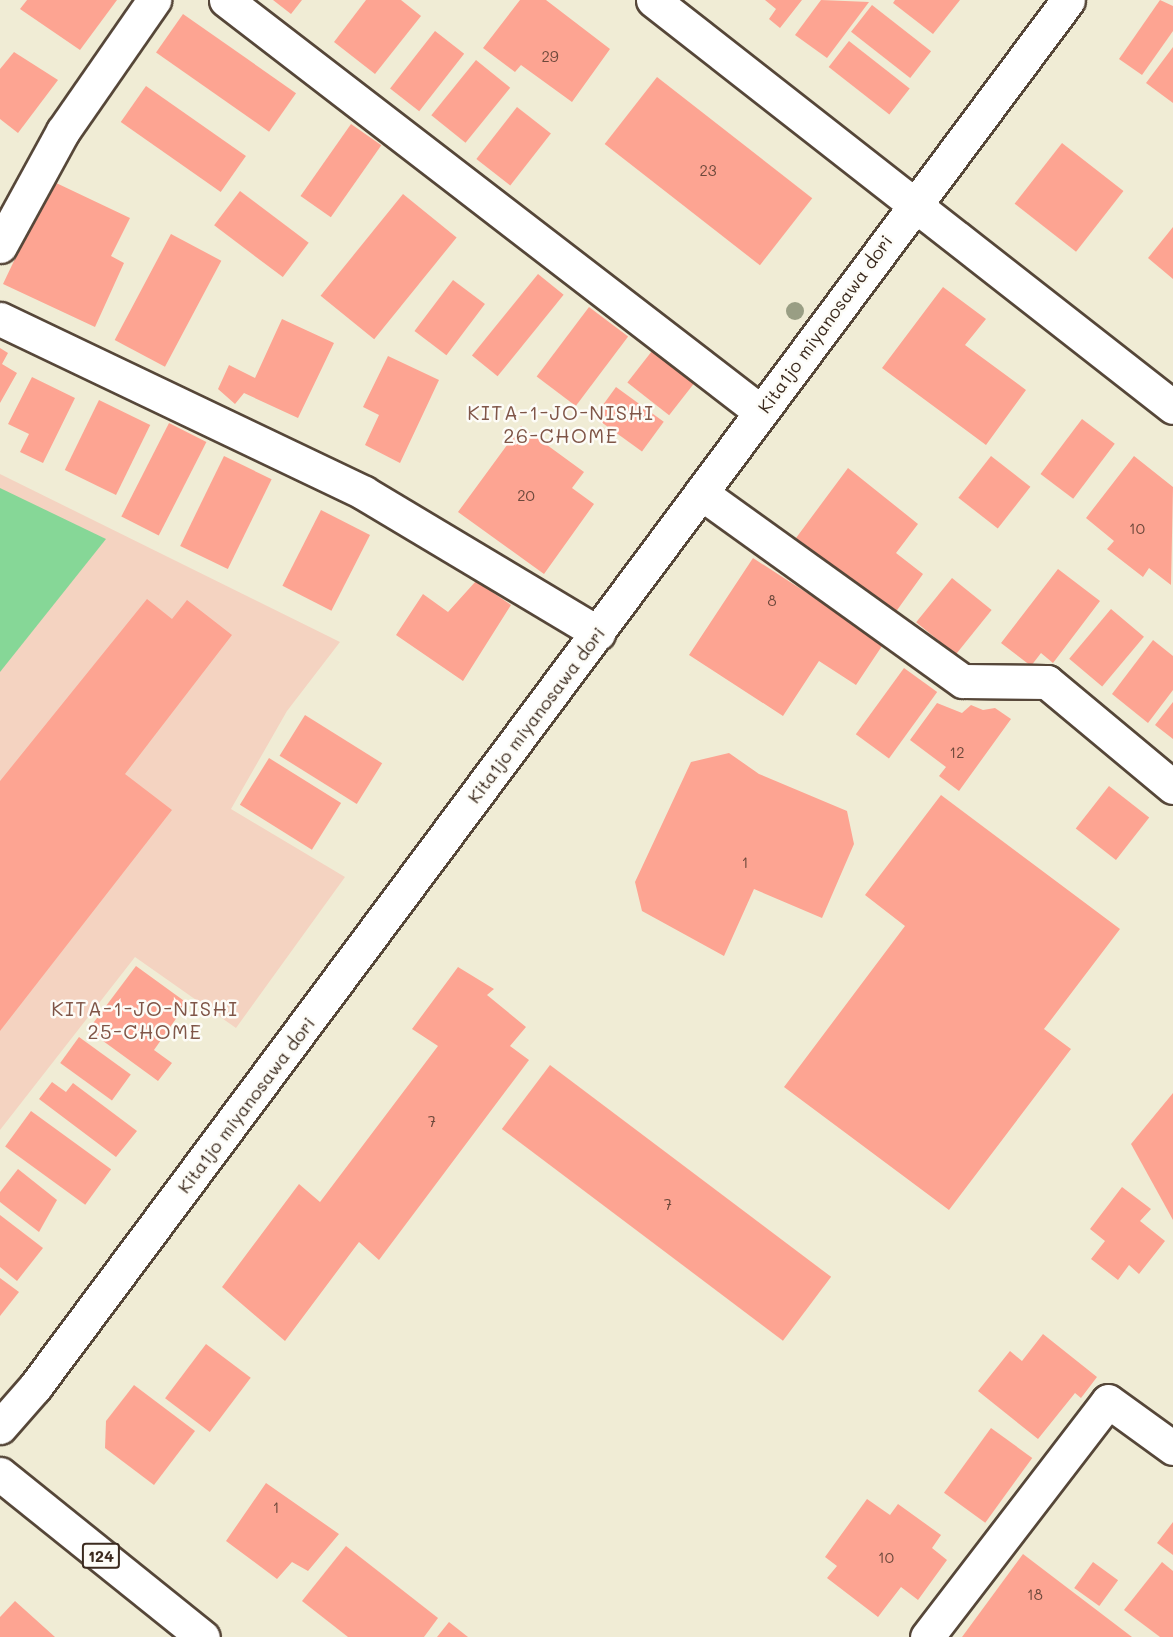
<!DOCTYPE html>
<style>
body{margin:0}
#map{position:relative;width:1173px;height:1637px;overflow:hidden;background:#f0ecd5;font-family:Mali,sans-serif}
div>[style]{position:absolute}
.built>*{inset:0;background:#f4d3c1}
.green>*{inset:0;background:#86d797}
.building>*{inset:0;background:#fda492;transform-origin:0 0}
.roads{filter:drop-shadow(2px 0 #564739) drop-shadow(-2px 0 #564739) drop-shadow(0 2px #564739) drop-shadow(0 -2px #564739)}
.minor>*{height:33px;margin:-16.5px;padding:0 16.5px;transform-origin:16.5px;border-radius:16.5px;background:#fff}
.major>*{height:33px;margin:-16.5px;padding:0 16.5px;transform-origin:16.5px;border-radius:16.5px;background:#fff}
.trees>*{width:18px;height:18px;margin:-9px;border-radius:50%;background:#999e84}
span{translate:-50% -50%;white-space:nowrap;text-align:center;line-height:1.15;-webkit-text-stroke:5px #fdfcf7;paint-order:stroke}
.number-label{font-size:15px;color:#6c483b}
.number-label span{-webkit-text-stroke-width:0}
.shield-label span{padding:2px 4px;background:#fdfcf7;border:2px solid;border-radius:4px;-webkit-text-stroke-width:0}
.shield-label{font-size:16px;color:#3b2a1e;font-weight:700}
.street-label{font-size:18px;color:#3b2a1e}
.neighbourhood-label{font-size:20px;color:#7f5547;letter-spacing:1.5px}
</style>
<div id="map">
<div class="built">
<div style="clip-path:polygon(0 474px,340px 642px,287px 711px,231px 809px,345px 877px,236px 1028px,135px 957px,0 1130px)"></div>
</div>
<div class="green">
<div style="clip-path:polygon(0 488px,106px 539px,0 672px)"></div>
</div>
<div class="building">
<div style="clip-path:polygon(27px 0,117px 0,80px 50px,20px 9px)"></div>
<div style="clip-path:polygon(273px 0,302px 0,291px 14px)"></div>
<div style="clip-path:polygon(366px 0,401px 0,421px 16px,375px 74px,334px 42px)"></div>
<div style="clip-path:polygon(520px 0,546px 0,610px 49px,572px 102px,521px 65px,515px 72px,483px 48px)"></div>
<div style="clip-path:polygon(765px 0,802px 0,780px 28px,769px 19px,776px 9px)"></div>
<div style="clip-path:polygon(821px 0,869px 2px,827px 58px,795px 35px)"></div>
<div style="clip-path:polygon(895px 0,960px 0,933px 34px,893px 3px)"></div>
<div style="clip-path:polygon(1160px 0,1173px 6px,1173px 31px,1142px 75px,1119px 59px)"></div>
<div style="left:872px;top:5px;width:75px;height:34px;rotate:38deg"></div>
<div style="left:183px;top:14px;width:138px;height:47px;rotate:35deg"></div>
<div style="left:435px;top:31px;width:37px;height:73px;rotate:38deg"></div>
<div style="left:849px;top:41px;width:77px;height:33px;rotate:38deg"></div>
<div style="clip-path:polygon(1173px 47px,1173px 103px,1146px 83px)"></div>
<div style="clip-path:polygon(14px 52px,58px 80px,18px 133px,0 119px,0 69px)"></div>
<div style="left:476px;top:60px;width:44px;height:71px;rotate:39deg"></div>
<div style="left:657px;top:77px;width:197px;height:85px;rotate:38deg"></div>
<div style="left:146px;top:86px;width:122px;height:44px;rotate:35deg"></div>
<div style="left:517px;top:107px;width:43px;height:66px;rotate:38deg"></div>
<div style="left:351px;top:124px;width:37px;height:88px;rotate:35deg"></div>
<div style="left:1062px;top:143px;width:78px;height:77px;rotate:38deg"></div>
<div style="clip-path:polygon(52px 181px,130px 218px,111px 256px,124px 263px,95px 327px,3px 284px)"></div>
<div style="left:240px;top:191px;width:86px;height:43px;rotate:37deg"></div>
<div style="left:403px;top:194px;width:69px;height:131px;rotate:39deg"></div>
<div style="clip-path:polygon(1173px 227px,1173px 279px,1148px 258px)"></div>
<div style="left:171px;top:234px;width:57px;height:120px;rotate:28deg"></div>
<div style="left:538px;top:274px;width:33px;height:105px;rotate:39deg"></div>
<div style="left:453px;top:280px;width:40px;height:64px;rotate:37deg"></div>
<div style="clip-path:polygon(943px 287px,986px 319px,965px 345px,1026px 390px,986px 445px,882px 368px)"></div>
<div style="left:589px;top:307px;width:49px;height:87px;rotate:37deg"></div>
<div style="clip-path:polygon(282px 319px,334px 343px,298px 418px,244px 393px,235px 404px,218px 389px,229px 365px,255px 378px)"></div>
<div style="clip-path:polygon(0 348px,8px 353px,2px 364px,17px 373px,0 403px)"></div>
<div style="left:652px;top:351px;width:53px;height:40px;rotate:38deg"></div>
<div style="clip-path:polygon(388px 356px,439px 380px,400px 463px,365px 445px,379px 415px,363px 407px)"></div>
<div style="clip-path:polygon(32px 377px,75px 398px,43px 463px,20px 452px,29px 434px,8px 424px)"></div>
<div style="left:616px;top:387px;width:59px;height:37px;rotate:36deg"></div>
<div style="left:99px;top:400px;width:57px;height:78px;rotate:26deg"></div>
<div style="left:1082px;top:419px;width:41px;height:69px;rotate:37deg"></div>
<div style="left:169px;top:423px;width:42px;height:105px;rotate:27deg"></div>
<div style="clip-path:polygon(521px 426px,584px 472px,572px 488px,594px 504px,544px 574px,458px 512px)"></div>
<div style="left:224px;top:456px;width:53px;height:100px;rotate:26deg"></div>
<div style="left:991px;top:456px;width:50px;height:53px;rotate:38deg"></div>
<div style="clip-path:polygon(1134px 456px,1173px 487px,1171px 585px,1149px 568px,1143px 577px,1107px 549px,1114px 541px,1086px 518px)"></div>
<div style="clip-path:polygon(848px 468px,918px 524px,896px 553px,923px 574px,895px 613px,796px 538px)"></div>
<div style="left:321px;top:510px;width:55px;height:85px;rotate:27deg"></div>
<div style="clip-path:polygon(753px 558px,884px 643px,856px 685px,819px 661px,783px 716px,689px 655px)"></div>
<div style="clip-path:polygon(1058px 569px,1100px 601px,1053px 663px,1041px 653px,1031px 666px,1001px 643px)"></div>
<div style="left:952px;top:578px;width:51px;height:57px;rotate:39deg"></div>
<div style="clip-path:polygon(476px 581px,511px 605px,463px 681px,396px 635px,423px 594px,448px 612px)"></div>
<div style="clip-path:polygon(147px 599px,172px 619px,187px 600px,232px 635px,125px 774px,172px 810px,0 1031px,0 781px)"></div>
<div style="left:1111px;top:609px;width:43px;height:65px;rotate:40deg"></div>
<div style="clip-path:polygon(1153px 640px,1173px 656px,1173px 690px,1148px 723px,1112px 694px)"></div>
<div style="left:904px;top:668px;width:41px;height:82px;rotate:36deg"></div>
<div style="clip-path:polygon(1173px 702px,1173px 739px,1155px 725px)"></div>
<div style="clip-path:polygon(937px 703px,962px 713px,971px 705px,983px 710px,995px 708px,1011px 719px,959px 791px,939px 776px,946px 767px,910px 740px)"></div>
<div style="left:305px;top:715px;width:91px;height:48px;rotate:32deg"></div>
<div style="clip-path:polygon(729px 753px,759px 774px,847px 811px,854px 844px,822px 918px,754px 889px,724px 956px,642px 911px,635px 882px,691px 762px)"></div>
<div style="left:269px;top:758px;width:85px;height:55px;rotate:32deg"></div>
<div style="left:1109px;top:786px;width:51px;height:54px;rotate:38deg"></div>
<div style="clip-path:polygon(941px 795px,1120px 929px,1044px 1029px,1071px 1049px,949px 1210px,784px 1087px,905px 926px,865px 895px)"></div>
<div style="clip-path:polygon(136px 966px,187px 1003px,154px 1050px,172px 1063px,158px 1081px,88px 1030px)"></div>
<div style="clip-path:polygon(458px 967px,494px 989px,487px 995px,526px 1027px,510px 1046px,529px 1060px,379px 1260px,359px 1242px,285px 1341px,222px 1287px,299px 1184px,320px 1202px,438px 1046px,412px 1029px)"></div>
<div style="left:79px;top:1037px;width:64px;height:32px;rotate:36deg"></div>
<div style="left:550px;top:1065px;width:352px;height:80px;rotate:37deg"></div>
<div style="clip-path:polygon(52px 1082px,66px 1092px,73px 1083px,137px 1131px,116px 1157px,39px 1099px)"></div>
<div style="clip-path:polygon(1173px 1093px,1173px 1220px,1131px 1144px)"></div>
<div style="left:31px;top:1111px;width:99px;height:44px;rotate:36deg"></div>
<div style="clip-path:polygon(18px 1169px,57px 1200px,39px 1232px,0 1202px,0 1192px)"></div>
<div style="clip-path:polygon(1122px 1187px,1151px 1209px,1140px 1221px,1165px 1241px,1139px 1274px,1129px 1265px,1118px 1280px,1091px 1259px,1105px 1241px,1090px 1229px)"></div>
<div style="clip-path:polygon(0 1215px,43px 1248px,17px 1281px,0 1267px)"></div>
<div style="clip-path:polygon(0 1278px,19px 1292px,0 1316px)"></div>
<div style="clip-path:polygon(1043px 1334px,1097px 1377px,1081px 1398px,1075px 1393px,1038px 1439px,978px 1391px,1010px 1351px,1022px 1361px)"></div>
<div style="left:206px;top:1344px;width:56px;height:68px;rotate:37deg"></div>
<div style="clip-path:polygon(134px 1385px,195px 1431px,154px 1485px,105px 1448px,106px 1421px)"></div>
<div style="left:991px;top:1428px;width:51px;height:80px;rotate:36deg"></div>
<div style="clip-path:polygon(266px 1483px,339px 1534px,308px 1571px,292px 1562px,277px 1579px,226px 1541px)"></div>
<div style="clip-path:polygon(867px 1499px,890px 1515px,898px 1504px,941px 1535px,932px 1548px,947px 1560px,918px 1600px,901px 1587px,878px 1617px,827px 1578px,837px 1566px,825px 1557px)"></div>
<div style="clip-path:polygon(1173px 1522px,1173px 1555px,1157px 1543px)"></div>
<div style="clip-path:polygon(346px 1546px,438px 1618px,424px 1637px,348px 1637px,302px 1601px)"></div>
<div style="clip-path:polygon(1023px 1554px,1132px 1637px,962px 1637px)"></div>
<div style="left:1093px;top:1562px;width:31px;height:32px;rotate:36deg"></div>
<div style="clip-path:polygon(1162px 1562px,1173px 1571px,1173px 1637px,1160px 1637px,1124px 1610px)"></div>
<div style="clip-path:polygon(15px 1601px,55px 1637px,0 1637px,0 1617px)"></div>
<div style="clip-path:polygon(449px 1622px,468px 1637px,437px 1637px)"></div>
</div>
<div class="roads">
<div class="minor">
<div style="left:226px;top:0;width:675px;rotate:37.6deg"></div>
<div style="left:653px;top:0;width:660px;rotate:38.05deg"></div>
<div style="left:0;top:246px;width:131px;rotate:-61.3deg"></div>
<div style="left:63px;top:131px;width:160px;rotate:-55.2deg"></div>
<div style="left:0;top:319px;width:403px;rotate:25.5deg"></div>
<div style="left:364px;top:493px;width:273px;rotate:30.9deg"></div>
<div style="left:701px;top:493px;width:322px;rotate:35.7deg"></div>
<div style="left:963px;top:681px;width:84px;rotate:0.7deg"></div>
<div style="left:1047px;top:682px;width:164px;rotate:39.8deg"></div>
<div style="left:0;top:1427px;width:53px;rotate:-48.8deg"></div>
<div style="left:35px;top:1387px;width:1729px;rotate:-53.32deg"></div>
<div style="left:927px;top:1637px;width:297px;rotate:-52.5deg"></div>
<div style="left:1108px;top:1401px;width:80px;rotate:35.9deg"></div>
</div>
<div class="major">
<div style="left:0;top:1474px;width:260px;rotate:38.8deg"></div>
</div>
</div>
<div class="trees">
<div style="left:795px;top:311px"></div>
</div>
<div class="number-label">
<span style="left:550px;top:57px">29</span>
<span style="left:708px;top:171px">23</span>
<span style="left:526px;top:496px">20</span>
<span style="left:1137px;top:529px">10</span>
<span style="left:772px;top:601px">8</span>
<span style="left:957px;top:753px">12</span>
<span style="left:745px;top:863px">1</span>
<span style="left:432px;top:1122px">7</span>
<span style="left:668px;top:1205px">7</span>
<span style="left:276px;top:1508px">1</span>
<span style="left:886px;top:1558px">10</span>
<span style="left:1035px;top:1595px">18</span>
</div>
<div class="shield-label">
<span style="left:101px;top:1556px">124</span>
</div>
<div class="street-label">
<span style="left:825px;top:324px;rotate:-54deg">Kita1jo miyanosawa dori</span>
<span style="left:536px;top:715px;rotate:-53deg">Kita1jo miyanosawa dori</span>
<span style="left:246px;top:1105px;rotate:-53deg">Kita1jo miyanosawa dori</span>
</div>
<div class="neighbourhood-label">
<span style="left:561px;top:424px">KITA-1-JO-NISHI<br>26-CHOME</span>
<span style="left:145px;top:1020px">KITA-1-JO-NISHI<br>25-CHOME</span>
</div>
</div>
